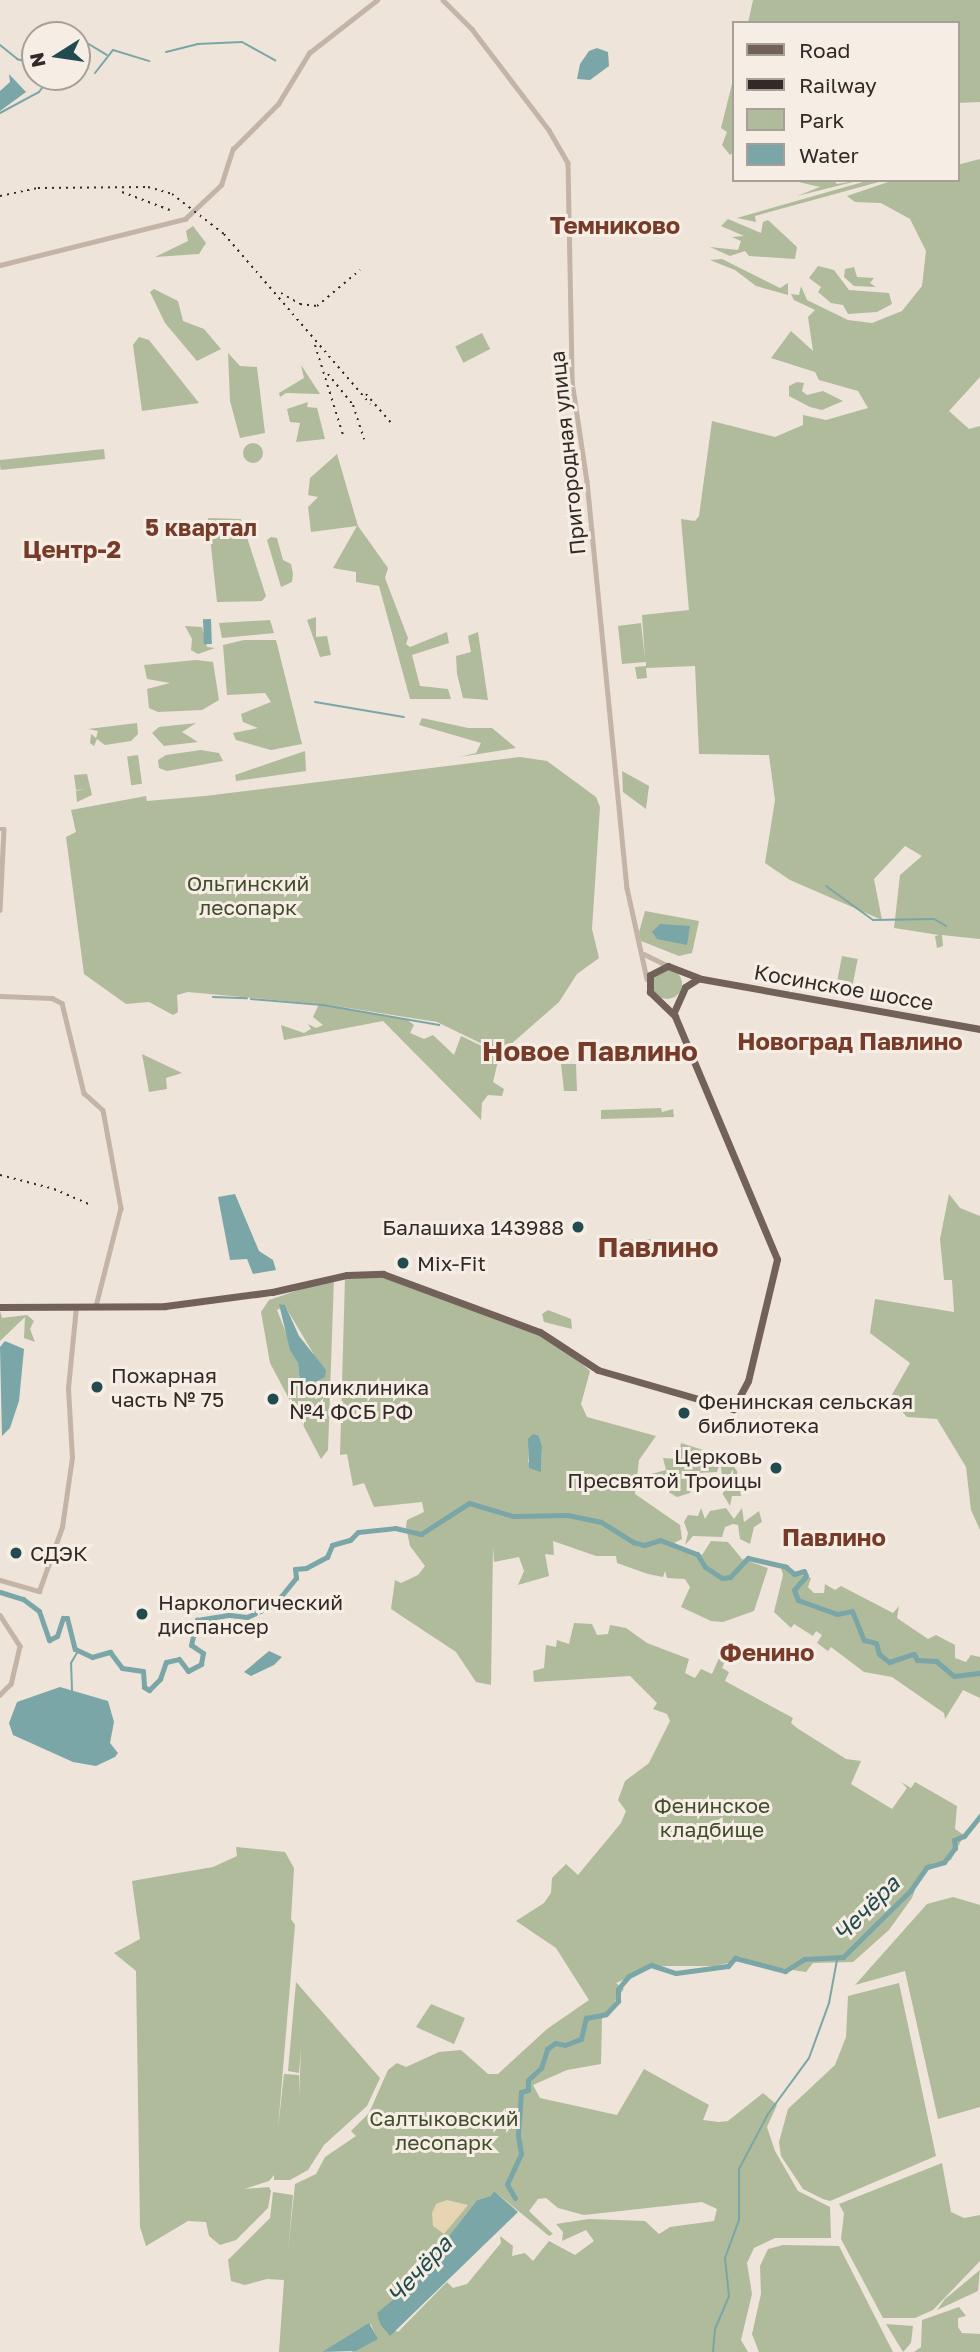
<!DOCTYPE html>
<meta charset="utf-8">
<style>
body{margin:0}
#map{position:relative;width:980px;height:2352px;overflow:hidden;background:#eee4d9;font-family:"Golos Text",sans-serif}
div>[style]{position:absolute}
.green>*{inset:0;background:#b0bb9b;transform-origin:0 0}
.round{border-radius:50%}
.sand>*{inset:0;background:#e6d4b3}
.water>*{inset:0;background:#7ba6a7;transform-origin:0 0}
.stream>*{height:2px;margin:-1px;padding:0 1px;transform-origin:1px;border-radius:1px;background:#7ba6a7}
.river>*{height:5px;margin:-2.5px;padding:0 2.5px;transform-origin:2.5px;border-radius:2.5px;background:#7ba6a7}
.minor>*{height:4.5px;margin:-2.25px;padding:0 2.25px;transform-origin:2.25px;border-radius:2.25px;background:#c4b4a7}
.major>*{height:7px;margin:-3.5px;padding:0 3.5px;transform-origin:3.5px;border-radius:3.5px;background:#726159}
.rail>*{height:2px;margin-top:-1px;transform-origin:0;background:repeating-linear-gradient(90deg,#312a26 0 2px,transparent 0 7px)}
.dots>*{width:19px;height:19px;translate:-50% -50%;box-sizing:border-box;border:4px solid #f6eee5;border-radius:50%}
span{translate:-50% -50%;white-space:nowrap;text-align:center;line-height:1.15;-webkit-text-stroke:6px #f6eee5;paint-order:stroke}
.street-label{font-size:21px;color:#312a26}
.park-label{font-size:21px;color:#414d2d}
.poi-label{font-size:21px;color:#312a26}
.right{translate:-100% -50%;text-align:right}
.left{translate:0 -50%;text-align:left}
.neighbourhood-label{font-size:23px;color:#773b29;font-weight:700}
.water-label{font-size:23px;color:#214b4e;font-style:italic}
.quarter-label{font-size:24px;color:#773b29;font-weight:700}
.district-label{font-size:28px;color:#773b29;font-weight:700}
.legend{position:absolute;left:732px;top:21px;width:228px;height:161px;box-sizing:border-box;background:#f6eee5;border:2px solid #a7a099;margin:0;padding:9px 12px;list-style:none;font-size:21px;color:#312a26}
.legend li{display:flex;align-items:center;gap:14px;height:35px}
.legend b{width:35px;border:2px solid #a7a099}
.north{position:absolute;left:21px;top:21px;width:70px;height:70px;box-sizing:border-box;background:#f6eee5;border:2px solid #a7a099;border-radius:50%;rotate:258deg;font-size:19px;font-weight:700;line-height:28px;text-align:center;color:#312a26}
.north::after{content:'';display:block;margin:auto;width:24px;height:32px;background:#214b4e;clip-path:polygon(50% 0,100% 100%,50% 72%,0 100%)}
</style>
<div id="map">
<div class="green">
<div style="clip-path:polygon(753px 0,980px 0,980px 102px,957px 103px,957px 23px,748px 23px)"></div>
<div style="clip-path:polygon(733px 80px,733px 153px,730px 155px,722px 145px,727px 132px,721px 128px)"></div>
<div style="clip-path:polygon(980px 159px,980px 377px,949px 411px,969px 429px,980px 426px,980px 939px,942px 935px,943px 946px,937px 948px,935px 936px,939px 935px,894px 928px,900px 875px,922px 856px,905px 846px,874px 879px,882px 920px,790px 880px,765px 863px,775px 800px,769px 755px,699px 754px,695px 666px,646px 668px,647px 678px,637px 679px,635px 667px,646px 666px,646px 662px,622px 664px,618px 626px,641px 623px,645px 660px,642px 615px,689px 610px,681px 519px,695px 521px,699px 516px,712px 421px,775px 437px,803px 425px,803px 415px,826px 420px,868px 408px,858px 391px,819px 380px,815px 372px,771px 358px,791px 331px,813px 351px,808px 317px,815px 310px,794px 300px,791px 294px,799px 295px,801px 286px,807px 300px,848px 320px,872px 323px,902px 311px,922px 286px,926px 251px,910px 219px,881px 203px,855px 202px,847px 196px,894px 180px,957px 180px,957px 165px)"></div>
<div style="clip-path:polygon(790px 180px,833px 180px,837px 184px,861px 180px,797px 196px,820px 187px)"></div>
<div style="clip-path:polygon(870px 180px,886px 180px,755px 216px,756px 222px,737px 218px)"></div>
<div style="clip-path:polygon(728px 219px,761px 233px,763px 222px,768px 220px,797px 247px,795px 259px,749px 256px,745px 251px,730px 256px,710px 247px,738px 250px,741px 241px,732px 237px,744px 236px,721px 226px)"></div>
<div style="clip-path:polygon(193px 226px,206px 243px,199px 254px,155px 257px,188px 241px,186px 231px)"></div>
<div style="clip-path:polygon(722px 259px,780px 288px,788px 283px,788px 295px,756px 286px,735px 270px,710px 260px)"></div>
<div style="clip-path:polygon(818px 266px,834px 270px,849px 290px,889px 293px,892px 304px,877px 312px,848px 314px,843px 305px,831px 303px,818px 292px,821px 287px,809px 278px)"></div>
<div style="clip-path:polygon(854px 267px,857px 277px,874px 278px,870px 283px,876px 287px,854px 286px,844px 277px,845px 269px)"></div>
<div style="clip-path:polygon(154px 289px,178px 301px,183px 321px,204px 329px,221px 349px,197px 361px,165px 323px,150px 292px)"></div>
<div style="left:482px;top:333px;width:18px;height:30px;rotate:63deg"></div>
<div style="clip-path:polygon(139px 337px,149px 340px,199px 403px,142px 411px,133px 345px)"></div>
<div style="clip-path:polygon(228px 353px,240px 366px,257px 367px,265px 433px,240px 438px,230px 401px)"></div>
<div style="clip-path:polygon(301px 365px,320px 394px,286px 393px,280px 397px,279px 393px,304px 378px)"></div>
<div style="clip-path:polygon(797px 382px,804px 383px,802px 391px,807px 395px,823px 391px,843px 401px,822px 410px,810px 407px,789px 396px,789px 386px)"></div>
<div style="clip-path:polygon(308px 402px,307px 407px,317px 408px,325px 439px,296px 442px,300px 423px,290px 422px,287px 409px)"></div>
<div class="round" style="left:243px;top:443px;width:20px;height:20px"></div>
<div style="left:104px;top:449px;width:10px;height:105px;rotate:84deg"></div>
<div style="clip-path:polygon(337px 454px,358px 526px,388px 568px,385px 578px,408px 638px,406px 644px,410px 647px,447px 632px,449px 643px,412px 655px,420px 686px,448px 689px,451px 699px,410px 699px,379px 586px,356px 582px,356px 572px,333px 568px,357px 526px,311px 532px,308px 507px,318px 497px,308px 495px,310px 478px)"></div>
<div style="clip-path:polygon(208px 518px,241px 519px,266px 596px,262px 601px,217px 602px)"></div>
<div style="clip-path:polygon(271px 537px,277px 538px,283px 560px,291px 564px,293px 574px,292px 582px,281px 587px,267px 540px)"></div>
<div style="clip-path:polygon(316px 617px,316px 637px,327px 636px,331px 655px,320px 657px,318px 651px,307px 620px)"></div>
<div style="clip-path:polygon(270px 620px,274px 633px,222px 638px,219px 623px)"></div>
<div style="clip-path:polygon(185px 626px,202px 627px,207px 647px,215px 648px,198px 654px,191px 650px,192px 639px)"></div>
<div style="clip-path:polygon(478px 632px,488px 700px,463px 698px,457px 674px,456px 656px,471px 652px,468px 636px)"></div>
<div style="clip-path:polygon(244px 640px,276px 640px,302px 744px,271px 750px,236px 740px,233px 733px,258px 728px,243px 722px,241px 714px,271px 702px,265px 693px,227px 695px,223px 645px)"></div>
<div style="clip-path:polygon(196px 660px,213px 662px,219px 700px,202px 710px,158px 712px,149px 708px,147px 689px,170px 683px,147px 679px,144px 665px)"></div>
<div style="clip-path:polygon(422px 718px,468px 728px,492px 728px,516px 748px,460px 757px,476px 753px,481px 743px,419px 725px)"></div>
<div style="clip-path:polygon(137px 723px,138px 734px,131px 741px,105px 745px,97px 739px,94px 746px,90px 743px,91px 734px,96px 738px,98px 731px,88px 729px)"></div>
<div style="clip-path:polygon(196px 723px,182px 732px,198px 742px,164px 746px,152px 733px,159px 727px)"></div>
<div style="clip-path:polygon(201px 750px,219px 753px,223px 761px,167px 771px,159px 768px,158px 760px,166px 755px)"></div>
<div style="clip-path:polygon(305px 751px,306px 771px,236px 781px,235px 775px)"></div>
<div style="left:138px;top:755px;width:29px;height:11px;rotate:82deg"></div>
<div style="clip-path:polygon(520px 757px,547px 761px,596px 797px,600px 807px,592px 929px,599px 958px,577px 974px,559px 1002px,501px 1053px,437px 1022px,323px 1004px,406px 1019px,414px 1025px,410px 1033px,424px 1039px,433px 1035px,454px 1055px,461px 1036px,486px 1048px,498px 1061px,493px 1082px,504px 1089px,502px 1096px,488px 1095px,482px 1103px,481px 1120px,383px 1021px,284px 1040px,281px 1025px,304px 1033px,311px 1029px,308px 1024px,316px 1028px,323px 1025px,313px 1017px,319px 1004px,188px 992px,177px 995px,178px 1012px,173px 1015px,149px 1002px,126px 1004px,84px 974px,66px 837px,76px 832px,71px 810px,146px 796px,147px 801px,205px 796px)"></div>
<div style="clip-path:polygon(622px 771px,649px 786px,646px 809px,623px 792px)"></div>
<div style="clip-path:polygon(87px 774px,92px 795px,77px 802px,76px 791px,84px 789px,76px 790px,74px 775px)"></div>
<div style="clip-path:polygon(645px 911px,699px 921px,692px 953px,679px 956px,641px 941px,639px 932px)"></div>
<div style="left:842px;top:956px;width:16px;height:38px;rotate:11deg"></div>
<div class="round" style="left:652px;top:969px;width:30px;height:30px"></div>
<div style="clip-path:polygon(142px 1054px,182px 1073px,166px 1078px,167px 1089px,149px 1092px)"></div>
<div style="clip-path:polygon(561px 1064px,576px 1064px,577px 1091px,564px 1091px)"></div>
<div style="clip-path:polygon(661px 1108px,662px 1112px,673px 1109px,674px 1117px,601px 1119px,601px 1110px)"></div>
<div style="clip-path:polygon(949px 1194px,960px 1208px,980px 1216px,980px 1530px,971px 1510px,966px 1467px,937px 1419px,907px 1417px,890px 1398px,910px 1363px,870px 1333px,875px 1299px,954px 1312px,952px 1280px,944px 1280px,940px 1239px)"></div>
<div style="clip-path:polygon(654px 1239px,673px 1243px,673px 1251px,614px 1255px,614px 1240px)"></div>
<div style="clip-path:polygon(evenodd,362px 1275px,394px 1279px,549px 1338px,569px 1352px,590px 1371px,581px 1404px,587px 1417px,656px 1436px,639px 1460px,635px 1494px,680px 1525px,682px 1539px,674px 1543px,702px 1555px,711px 1541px,728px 1542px,742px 1559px,768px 1568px,754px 1611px,723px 1622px,711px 1621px,681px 1607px,690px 1587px,685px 1579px,667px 1578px,665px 1571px,663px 1577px,648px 1574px,617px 1563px,616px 1556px,596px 1556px,553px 1541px,554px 1555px,545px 1554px,549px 1576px,518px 1585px,524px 1571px,519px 1557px,494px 1562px,493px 1546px,491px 1685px,476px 1682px,456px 1652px,391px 1609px,395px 1580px,401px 1583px,418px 1575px,425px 1566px,410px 1546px,406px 1527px,407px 1520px,424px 1512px,422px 1502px,374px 1507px,364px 1483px,353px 1486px,347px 1454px,340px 1455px,345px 1277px,362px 1275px,539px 1436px,542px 1446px,541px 1471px,528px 1462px,529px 1445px,539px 1436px)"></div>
<div style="clip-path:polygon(evenodd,334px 1278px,328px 1450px,321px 1459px,270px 1363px,261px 1312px,269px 1300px,334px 1278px,285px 1306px,313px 1353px,314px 1381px,306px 1387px,300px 1383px,298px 1363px,277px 1310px,285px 1306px)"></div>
<div style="clip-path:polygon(548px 1310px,571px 1319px,572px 1329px,544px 1322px,542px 1314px)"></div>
<div style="clip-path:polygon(0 1311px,2px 1318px,27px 1315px,34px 1321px,30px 1329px,35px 1342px,24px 1338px,25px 1317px,0 1341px)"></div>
<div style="clip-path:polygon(681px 1443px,722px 1456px,717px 1472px,697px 1473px,690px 1493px,677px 1497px,660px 1487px,663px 1478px,652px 1481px,651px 1474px,666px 1470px,663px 1458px,678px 1459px)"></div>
<div style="clip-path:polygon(727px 1457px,737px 1471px,741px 1496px,732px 1496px,730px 1506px,718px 1486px,723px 1483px,721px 1467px)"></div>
<div style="clip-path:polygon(701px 1508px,705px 1519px,710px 1511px,726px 1508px,734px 1519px,742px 1508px,744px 1522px,759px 1511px,762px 1522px,754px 1527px,750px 1544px,740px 1539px,738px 1525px,733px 1524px,725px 1527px,722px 1537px,693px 1536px,685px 1545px,688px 1533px,684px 1522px,688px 1515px,698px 1516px)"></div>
<div style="clip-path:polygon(781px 1568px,811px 1578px,808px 1587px,814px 1593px,824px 1593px,825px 1584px,835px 1590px,841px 1586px,893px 1613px,899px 1606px,897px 1618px,928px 1639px,936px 1635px,955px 1645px,955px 1658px,966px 1662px,971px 1655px,980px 1657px,980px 1698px,963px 1690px,945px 1719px,944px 1713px,892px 1677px,864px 1672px,831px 1647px,828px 1651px,817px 1643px,822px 1635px,816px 1631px,813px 1636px,794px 1624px,791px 1628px,774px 1612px,783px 1575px)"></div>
<div style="clip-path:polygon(evenodd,574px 1623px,592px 1624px,597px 1635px,608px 1634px,610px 1625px,626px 1628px,647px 1643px,689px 1659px,685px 1673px,695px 1678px,701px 1669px,712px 1674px,719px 1658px,725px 1661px,722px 1668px,729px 1672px,725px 1681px,793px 1718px,791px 1723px,797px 1728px,846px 1759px,861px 1761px,851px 1784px,892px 1809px,907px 1788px,901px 1782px,911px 1788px,915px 1782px,957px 1806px,955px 1829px,964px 1835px,951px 1860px,933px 1863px,921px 1873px,912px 1898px,889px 1930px,853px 1962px,813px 1963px,806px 1972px,752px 1964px,746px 1959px,715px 1966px,655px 1966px,616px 1983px,624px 1989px,602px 2019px,601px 2064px,567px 2070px,533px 2085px,540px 2098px,617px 2115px,644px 2069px,709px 2105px,703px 2120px,719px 2122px,728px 2121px,763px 2093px,777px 2105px,767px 2127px,775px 2151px,798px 2191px,830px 2207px,831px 2238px,775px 2238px,754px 2248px,747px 2263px,752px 2294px,741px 2340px,748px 2352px,351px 2352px,377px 2339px,371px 2324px,322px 2352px,279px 2352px,284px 2280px,267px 2279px,245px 2285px,231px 2281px,228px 2260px,270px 2218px,273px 2192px,293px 2195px,288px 2251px,295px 2184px,316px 2174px,325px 2157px,356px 2136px,351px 2131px,369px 2113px,388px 2070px,397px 2063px,406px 2067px,439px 2052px,461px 2050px,488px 2074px,498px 2074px,547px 2029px,589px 2000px,556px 1948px,516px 1921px,544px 1903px,551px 1893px,552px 1878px,566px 1864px,578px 1875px,621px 1823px,626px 1811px,618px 1800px,625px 1781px,649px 1763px,670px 1721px,667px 1714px,653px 1709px,657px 1703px,630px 1676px,534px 1682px,533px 1671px,544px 1668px,546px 1645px,556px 1647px,557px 1640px,569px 1644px,574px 1623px,494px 2191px,549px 2236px,553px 2234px,529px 2211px,538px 2199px,546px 2198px,558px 2208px,584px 2215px,702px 2202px,717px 2209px,714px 2221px,670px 2227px,659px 2234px,645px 2221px,589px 2219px,556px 2224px,563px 2232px,562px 2241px,586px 2230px,594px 2241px,575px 2255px,549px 2241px,533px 2261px,525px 2253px,512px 2256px,513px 2246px,500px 2236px,501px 2243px,467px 2284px,453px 2288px,447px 2282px,398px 2332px,380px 2324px,378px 2313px,411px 2286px,477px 2200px,492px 2196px,494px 2191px)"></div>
<div style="clip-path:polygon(236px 1847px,285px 1852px,294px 1868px,291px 1919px,295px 1925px,278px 2129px,284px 2074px,299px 2075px,299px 2096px,301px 2047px,299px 2073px,288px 2071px,296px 1982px,380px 2078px,367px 2106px,324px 2145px,308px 2170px,290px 2180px,274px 2180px,274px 2175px,269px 2181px,244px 2189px,269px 2187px,271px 2191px,268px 2208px,236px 2240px,220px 2245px,209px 2236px,206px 2222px,188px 2221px,146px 2246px,140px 2227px,136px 1971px,114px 1953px,140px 1939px,132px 1881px,213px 1867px,237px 1856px)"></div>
<div style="clip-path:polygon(953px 1897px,980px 1905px,980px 2107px,938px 2119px,905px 1971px,855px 1985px,927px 1904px)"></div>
<div style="clip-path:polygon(899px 1983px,936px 2156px,830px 2201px,823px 2199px,803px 2189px,781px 2156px,779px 2142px,788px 2109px,835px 2065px,846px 2037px,848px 1996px)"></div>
<div style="clip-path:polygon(431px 2004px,465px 2018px,454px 2044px,416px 2027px)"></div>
<div style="clip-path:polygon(942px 2163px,951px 2212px,964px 2218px,980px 2215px,980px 2261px,933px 2310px,915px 2318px,883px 2318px,841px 2239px,844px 2213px,839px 2204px)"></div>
<div style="clip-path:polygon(783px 2245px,839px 2246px,893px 2352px,759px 2352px,752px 2334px,761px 2294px,760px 2266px,768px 2249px)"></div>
<div style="clip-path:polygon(980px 2270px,978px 2291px,937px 2310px,945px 2299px)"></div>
<div style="clip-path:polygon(959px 2307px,966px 2316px,958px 2318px,958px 2327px,962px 2333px,980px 2334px,980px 2352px,914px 2352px,921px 2347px,922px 2320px)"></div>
<div style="clip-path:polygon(886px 2324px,913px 2326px,911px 2343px,903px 2352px)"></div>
</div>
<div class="sand">
<div style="clip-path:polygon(447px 2200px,468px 2205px,444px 2234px,433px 2226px,432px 2213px,436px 2204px)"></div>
</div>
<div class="water">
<div style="clip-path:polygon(597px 48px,608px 52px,609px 66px,590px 80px,577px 79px,580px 64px,589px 51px)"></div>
<div style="clip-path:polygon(9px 74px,26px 92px,0 111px,0 91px,10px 82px)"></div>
<div style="left:211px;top:619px;width:25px;height:8px;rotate:88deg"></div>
<div style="clip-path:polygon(660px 924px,690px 926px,687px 945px,657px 939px,652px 932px)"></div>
<div style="clip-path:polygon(235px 1194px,259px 1251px,273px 1260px,276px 1270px,253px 1274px,247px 1259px,230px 1260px,218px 1197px)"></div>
<div style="clip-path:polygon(279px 1304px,285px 1305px,299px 1336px,326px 1370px,325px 1377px,306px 1387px,300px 1383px,298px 1363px,290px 1350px)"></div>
<div style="clip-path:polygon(5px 1341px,24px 1349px,19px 1401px,10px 1428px,2px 1436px,0 1347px)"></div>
<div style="clip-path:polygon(533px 1434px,539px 1436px,542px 1446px,541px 1472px,529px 1468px,528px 1439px)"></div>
<div style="clip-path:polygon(269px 1651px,282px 1657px,274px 1665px,251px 1676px,244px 1672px)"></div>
<div style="clip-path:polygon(60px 1687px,108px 1701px,114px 1722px,110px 1743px,118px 1753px,115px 1757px,96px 1766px,73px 1762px,13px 1735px,9px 1723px,17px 1702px)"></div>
<div style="clip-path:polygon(494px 2191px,518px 2212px,390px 2336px,380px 2324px,377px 2313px,411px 2285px,477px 2200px,491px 2196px)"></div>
<div style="clip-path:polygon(369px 2323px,378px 2339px,356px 2351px,322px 2352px)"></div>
</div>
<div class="stream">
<div style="left:87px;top:43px;width:23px;rotate:31deg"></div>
<div style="left:0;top:45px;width:22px;rotate:39deg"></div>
<div style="left:17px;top:59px;width:19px;rotate:16deg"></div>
<div style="left:166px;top:52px;width:32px;rotate:-14deg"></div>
<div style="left:197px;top:44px;width:45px;rotate:-2.5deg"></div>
<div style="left:242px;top:42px;width:38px;rotate:29deg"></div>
<div style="left:95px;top:73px;width:29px;rotate:-52deg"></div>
<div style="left:113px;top:50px;width:38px;rotate:17deg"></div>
<div style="left:0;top:113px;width:44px;rotate:-28.3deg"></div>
<div style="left:39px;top:92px;width:10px;rotate:-53deg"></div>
<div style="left:45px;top:84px;width:9px;rotate:-126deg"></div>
<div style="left:315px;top:702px;width:90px;rotate:9.6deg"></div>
<div style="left:826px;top:886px;width:58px;rotate:35.9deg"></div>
<div style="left:873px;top:920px;width:61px;rotate:-0.9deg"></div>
<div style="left:934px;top:919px;width:14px;rotate:30deg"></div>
<div style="left:213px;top:997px;width:34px;rotate:2deg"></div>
<div style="left:251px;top:999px;width:72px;rotate:4.8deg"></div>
<div style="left:323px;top:1005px;width:118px;rotate:9.8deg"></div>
<div style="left:72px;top:1690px;width:27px;rotate:-92deg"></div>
<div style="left:71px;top:1663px;width:14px;rotate:-60deg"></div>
<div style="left:713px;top:2352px;width:23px;rotate:-85deg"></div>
<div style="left:715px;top:2329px;width:36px;rotate:-67deg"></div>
<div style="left:729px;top:2296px;width:38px;rotate:-96deg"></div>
<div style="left:725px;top:2258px;width:40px;rotate:-69.8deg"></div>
<div style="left:739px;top:2220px;width:51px;rotate:-90deg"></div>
<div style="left:739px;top:2169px;width:62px;rotate:-62.2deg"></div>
<div style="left:768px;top:2114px;width:69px;rotate:-53.8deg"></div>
<div style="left:809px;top:2058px;width:59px;rotate:-70deg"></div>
<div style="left:829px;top:2003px;width:44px;rotate:-79.5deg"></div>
</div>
<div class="river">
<div style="left:0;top:1592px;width:24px;rotate:17deg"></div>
<div style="left:23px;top:1599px;width:20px;rotate:37deg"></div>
<div style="left:39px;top:1611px;width:31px;rotate:71deg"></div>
<div style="left:49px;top:1640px;width:9px;rotate:-27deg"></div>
<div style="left:57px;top:1636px;width:19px;rotate:-72deg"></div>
<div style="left:63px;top:1618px;width:4px"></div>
<div style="left:67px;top:1618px;width:32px;rotate:76deg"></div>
<div style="left:75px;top:1649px;width:19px;rotate:25deg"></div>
<div style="left:92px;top:1657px;width:19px;rotate:-16deg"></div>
<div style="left:110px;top:1652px;width:20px;rotate:53deg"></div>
<div style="left:122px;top:1668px;width:21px;rotate:8deg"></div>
<div style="left:143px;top:1671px;width:16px;rotate:86deg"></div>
<div style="left:144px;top:1687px;width:6px;rotate:31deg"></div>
<div style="left:149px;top:1690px;width:16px;rotate:-45deg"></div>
<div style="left:160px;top:1679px;width:18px;rotate:-71deg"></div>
<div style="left:166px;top:1662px;width:13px;rotate:-13deg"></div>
<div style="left:179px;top:1659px;width:15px;rotate:53deg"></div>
<div style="left:188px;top:1671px;width:15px;rotate:-28deg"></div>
<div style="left:201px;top:1664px;width:11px;rotate:-80deg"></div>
<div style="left:203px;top:1653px;width:14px;rotate:-146deg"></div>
<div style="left:191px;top:1645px;width:26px;rotate:-77deg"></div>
<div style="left:197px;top:1620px;width:33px;rotate:-9deg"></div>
<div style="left:230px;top:1615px;width:17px;rotate:7deg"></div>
<div style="left:247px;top:1617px;width:30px;rotate:-24deg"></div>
<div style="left:274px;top:1605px;width:35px;rotate:-51deg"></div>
<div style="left:296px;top:1578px;width:9px;rotate:-96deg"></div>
<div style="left:295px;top:1569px;width:11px;rotate:-5deg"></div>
<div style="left:306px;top:1568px;width:24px;rotate:-28deg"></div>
<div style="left:327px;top:1557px;width:13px;rotate:-67deg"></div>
<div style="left:332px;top:1545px;width:19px;rotate:-16deg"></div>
<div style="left:350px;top:1540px;width:11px;rotate:-45deg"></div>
<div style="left:358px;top:1532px;width:37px;rotate:-6deg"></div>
<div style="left:395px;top:1528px;width:27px;rotate:13deg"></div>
<div style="left:421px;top:1534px;width:57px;rotate:-32.9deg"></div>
<div style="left:469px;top:1503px;width:46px;rotate:16.5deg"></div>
<div style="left:513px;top:1516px;width:55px;rotate:-1deg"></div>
<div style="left:568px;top:1515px;width:34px;rotate:12deg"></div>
<div style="left:601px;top:1522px;width:38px;rotate:32deg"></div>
<div style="left:633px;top:1542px;width:11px;rotate:15deg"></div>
<div style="left:644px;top:1545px;width:17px;rotate:-17deg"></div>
<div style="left:660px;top:1540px;width:40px;rotate:21deg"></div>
<div style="left:697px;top:1554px;width:15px;rotate:58deg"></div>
<div style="left:705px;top:1567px;width:20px;rotate:33deg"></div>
<div style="left:722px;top:1578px;width:8px;rotate:-7deg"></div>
<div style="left:730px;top:1577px;width:26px;rotate:-47deg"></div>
<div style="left:748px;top:1558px;width:39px;rotate:13deg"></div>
<div style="left:786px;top:1567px;width:11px;rotate:41deg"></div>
<div style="left:794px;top:1574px;width:10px;rotate:-17deg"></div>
<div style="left:804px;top:1571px;width:5px;rotate:68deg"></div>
<div style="left:806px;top:1576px;width:18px;rotate:131deg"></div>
<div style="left:794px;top:1590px;width:11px;rotate:68deg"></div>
<div style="left:798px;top:1600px;width:41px;rotate:19.7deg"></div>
<div style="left:837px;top:1614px;width:15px;rotate:-11deg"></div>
<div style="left:852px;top:1611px;width:31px;rotate:68deg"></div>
<div style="left:864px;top:1640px;width:12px;rotate:14deg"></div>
<div style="left:876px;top:1643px;width:11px;rotate:75deg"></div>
<div style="left:879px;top:1654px;width:13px;rotate:39deg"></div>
<div style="left:889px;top:1662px;width:26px;rotate:-18deg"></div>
<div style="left:914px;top:1654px;width:7px;rotate:63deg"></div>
<div style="left:917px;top:1660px;width:19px;rotate:3deg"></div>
<div style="left:936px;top:1661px;width:23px;rotate:40deg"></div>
<div style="left:954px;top:1676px;width:26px;rotate:-7deg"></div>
<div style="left:515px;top:2198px;width:16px;rotate:-120deg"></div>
<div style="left:507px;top:2184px;width:33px;rotate:-65deg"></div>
<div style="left:521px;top:2154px;width:20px;rotate:-99deg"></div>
<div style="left:518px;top:2134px;width:42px;rotate:-85.9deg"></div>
<div style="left:521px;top:2092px;width:7px;rotate:-16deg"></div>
<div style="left:528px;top:2090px;width:10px;rotate:-90deg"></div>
<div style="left:528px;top:2080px;width:18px;rotate:-43deg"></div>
<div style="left:541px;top:2068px;width:20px;rotate:-72deg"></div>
<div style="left:547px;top:2049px;width:10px;rotate:-37deg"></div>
<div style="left:555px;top:2043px;width:10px;rotate:11deg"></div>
<div style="left:565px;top:2045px;width:17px;rotate:-21deg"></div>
<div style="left:581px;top:2039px;width:22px;rotate:-77deg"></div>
<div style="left:586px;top:2018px;width:20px;rotate:-11deg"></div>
<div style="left:606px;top:2014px;width:18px;rotate:-47deg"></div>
<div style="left:618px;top:2001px;width:12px;rotate:-90deg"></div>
<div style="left:618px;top:1989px;width:17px;rotate:-50deg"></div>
<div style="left:629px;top:1976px;width:25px;rotate:-27deg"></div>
<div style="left:651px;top:1965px;width:26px;rotate:18deg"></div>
<div style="left:676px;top:1973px;width:52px;rotate:-7.7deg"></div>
<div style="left:728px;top:1966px;width:11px;rotate:-49deg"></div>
<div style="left:735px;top:1958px;width:52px;rotate:14.6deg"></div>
<div style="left:785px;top:1971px;width:22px;rotate:-32deg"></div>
<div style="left:804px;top:1959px;width:39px;rotate:-3deg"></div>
<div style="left:843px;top:1957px;width:94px;rotate:-44.6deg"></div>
<div style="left:910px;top:1891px;width:29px;rotate:-55deg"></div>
<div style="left:927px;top:1867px;width:18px;rotate:-16deg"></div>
<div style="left:944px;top:1862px;width:18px;rotate:-52deg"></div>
<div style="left:955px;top:1848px;width:8px;rotate:-97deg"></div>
<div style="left:954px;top:1840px;width:11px;rotate:-22deg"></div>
<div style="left:964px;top:1836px;width:26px;rotate:-51deg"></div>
</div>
<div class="minor">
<div style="left:443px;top:0;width:41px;rotate:45deg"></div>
<div style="left:472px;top:29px;width:127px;rotate:52.7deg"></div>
<div style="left:549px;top:130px;width:38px;rotate:60deg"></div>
<div style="left:568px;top:163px;width:218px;rotate:88.9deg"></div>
<div style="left:572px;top:381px;width:101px;rotate:81.5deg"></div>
<div style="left:587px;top:481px;width:409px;rotate:84.4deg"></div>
<div style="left:627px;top:888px;width:93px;rotate:77.6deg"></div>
<div style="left:0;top:265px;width:191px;rotate:-14deg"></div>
<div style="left:185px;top:219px;width:50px;rotate:-43.4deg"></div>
<div style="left:221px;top:185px;width:38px;rotate:-72deg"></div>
<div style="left:233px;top:149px;width:64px;rotate:-45deg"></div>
<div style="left:278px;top:104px;width:60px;rotate:-58.7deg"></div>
<div style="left:309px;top:53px;width:86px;rotate:-37.9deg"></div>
<div style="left:0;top:829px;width:4px"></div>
<div style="left:4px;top:829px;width:81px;rotate:92.8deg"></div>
<div style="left:644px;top:954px;width:25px;rotate:26deg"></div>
<div style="left:0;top:996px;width:52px;rotate:2.2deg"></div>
<div style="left:52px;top:998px;width:11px;rotate:27deg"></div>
<div style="left:62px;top:1003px;width:93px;rotate:76.3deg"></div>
<div style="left:84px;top:1093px;width:25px;rotate:42deg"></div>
<div style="left:103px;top:1110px;width:100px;rotate:79.6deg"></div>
<div style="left:121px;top:1208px;width:101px;rotate:104.3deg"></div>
<div style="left:0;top:1580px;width:41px;rotate:15.8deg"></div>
<div style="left:39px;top:1591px;width:68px;rotate:-70.2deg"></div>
<div style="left:62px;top:1527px;width:70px;rotate:-81.8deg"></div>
<div style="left:72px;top:1458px;width:70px;rotate:-93.3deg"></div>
<div style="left:68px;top:1388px;width:81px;rotate:-84.4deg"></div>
<div style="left:0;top:1615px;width:37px;rotate:57deg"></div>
<div style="left:20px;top:1646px;width:39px;rotate:103deg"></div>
<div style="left:11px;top:1684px;width:16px;rotate:135deg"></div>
</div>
<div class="major">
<div style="left:674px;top:1012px;width:27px;rotate:-66deg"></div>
<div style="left:685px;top:987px;width:15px;rotate:-32deg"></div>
<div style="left:0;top:1307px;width:165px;rotate:-0.3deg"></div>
<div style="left:165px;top:1306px;width:108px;rotate:-7.5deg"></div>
<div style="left:272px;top:1292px;width:77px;rotate:-12.8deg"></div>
<div style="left:347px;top:1275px;width:36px;rotate:-2deg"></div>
<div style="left:383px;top:1274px;width:167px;rotate:20.3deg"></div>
<div style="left:540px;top:1332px;width:69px;rotate:33.2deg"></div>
<div style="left:598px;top:1370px;width:141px;rotate:16.1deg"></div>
<div style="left:733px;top:1409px;width:32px;rotate:-62deg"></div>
<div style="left:748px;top:1381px;width:125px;rotate:-76.6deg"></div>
<div style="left:777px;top:1259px;width:264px;rotate:-112.8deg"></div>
<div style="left:675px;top:1016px;width:35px;rotate:-136deg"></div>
<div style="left:650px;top:992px;width:17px;rotate:-90deg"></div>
<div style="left:650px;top:975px;width:20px;rotate:-27deg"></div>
<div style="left:668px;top:966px;width:36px;rotate:21deg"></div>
<div style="left:702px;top:979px;width:282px;rotate:10.2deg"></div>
</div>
<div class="rail">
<div style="left:122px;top:192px;width:51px;rotate:20.6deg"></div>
<div style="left:0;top:196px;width:39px;rotate:-12deg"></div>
<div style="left:38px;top:188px;width:110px;rotate:-0.5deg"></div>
<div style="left:148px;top:187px;width:25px;rotate:16deg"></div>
<div style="left:172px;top:194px;width:66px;rotate:37.6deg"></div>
<div style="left:224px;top:234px;width:224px;rotate:49.3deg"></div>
<div style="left:281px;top:293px;width:22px;rotate:30deg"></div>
<div style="left:300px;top:304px;width:17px;rotate:7deg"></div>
<div style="left:317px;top:306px;width:56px;rotate:-39.9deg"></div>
<div style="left:315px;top:345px;width:94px;rotate:72.7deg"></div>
<div style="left:328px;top:374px;width:40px;rotate:51deg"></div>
<div style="left:353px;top:405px;width:36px;rotate:72deg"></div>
<div style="left:366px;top:394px;width:38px;rotate:49deg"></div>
<div style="left:0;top:1175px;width:56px;rotate:14.5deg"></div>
<div style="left:54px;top:1189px;width:40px;rotate:23.4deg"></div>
</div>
<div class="dots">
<div style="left:578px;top:1227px;background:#214b4e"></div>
<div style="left:403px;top:1263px;background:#214b4e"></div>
<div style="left:97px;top:1387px;background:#214b4e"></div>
<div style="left:273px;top:1399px;background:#214b4e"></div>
<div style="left:684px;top:1413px;background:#214b4e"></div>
<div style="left:776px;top:1468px;background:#214b4e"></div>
<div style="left:16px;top:1553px;background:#214b4e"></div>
<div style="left:142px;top:1614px;background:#214b4e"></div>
</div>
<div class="street-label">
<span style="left:567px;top:453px;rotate:-96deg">Пригородная улица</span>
<span style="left:844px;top:987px;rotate:10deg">Косинское шоссе</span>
</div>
<div class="park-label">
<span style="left:248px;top:895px">Ольгинский<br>лесопарк</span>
<span style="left:712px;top:1817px">Фенинское<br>кладбище</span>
<span style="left:444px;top:2130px">Салтыковский<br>лесопарк</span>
</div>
<div class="poi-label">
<span class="right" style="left:564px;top:1227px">Балашиха 143988</span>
<span class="left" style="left:417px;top:1263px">Mix-Fit</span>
<span class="left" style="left:111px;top:1387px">Пожарная<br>часть № 75</span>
<span class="left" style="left:289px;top:1399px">Поликлиника<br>№4 ФСБ РФ</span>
<span class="left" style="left:698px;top:1413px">Фенинская сельская<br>библиотека</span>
<span class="right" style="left:762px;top:1468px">Церковь<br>Пресвятой Троицы</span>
<span class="left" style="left:30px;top:1553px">СДЭК</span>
<span class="left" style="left:158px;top:1614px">Наркологический<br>диспансер</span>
</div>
<div class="neighbourhood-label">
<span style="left:201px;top:527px">5 квартал</span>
</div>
<div class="water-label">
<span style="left:866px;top:1908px;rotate:-45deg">Чечёра</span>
<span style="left:419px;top:2269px;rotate:-47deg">Чечёра</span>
</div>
<div class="quarter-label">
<span style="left:615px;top:225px">Темниково</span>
<span style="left:72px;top:549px">Центр-2</span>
<span style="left:850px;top:1041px">Новоград Павлино</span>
<span style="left:834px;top:1537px">Павлино</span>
<span style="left:767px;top:1652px">Фенино</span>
</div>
<div class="district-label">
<span style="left:590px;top:1051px">Новое Павлино</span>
<span style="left:658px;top:1247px">Павлино</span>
</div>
<ul class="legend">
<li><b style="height:9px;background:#726159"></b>Road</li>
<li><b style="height:9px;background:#312a26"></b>Railway</li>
<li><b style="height:19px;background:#b0bb9b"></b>Park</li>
<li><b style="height:19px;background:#7ba6a7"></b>Water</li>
</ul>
<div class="north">N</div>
</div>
